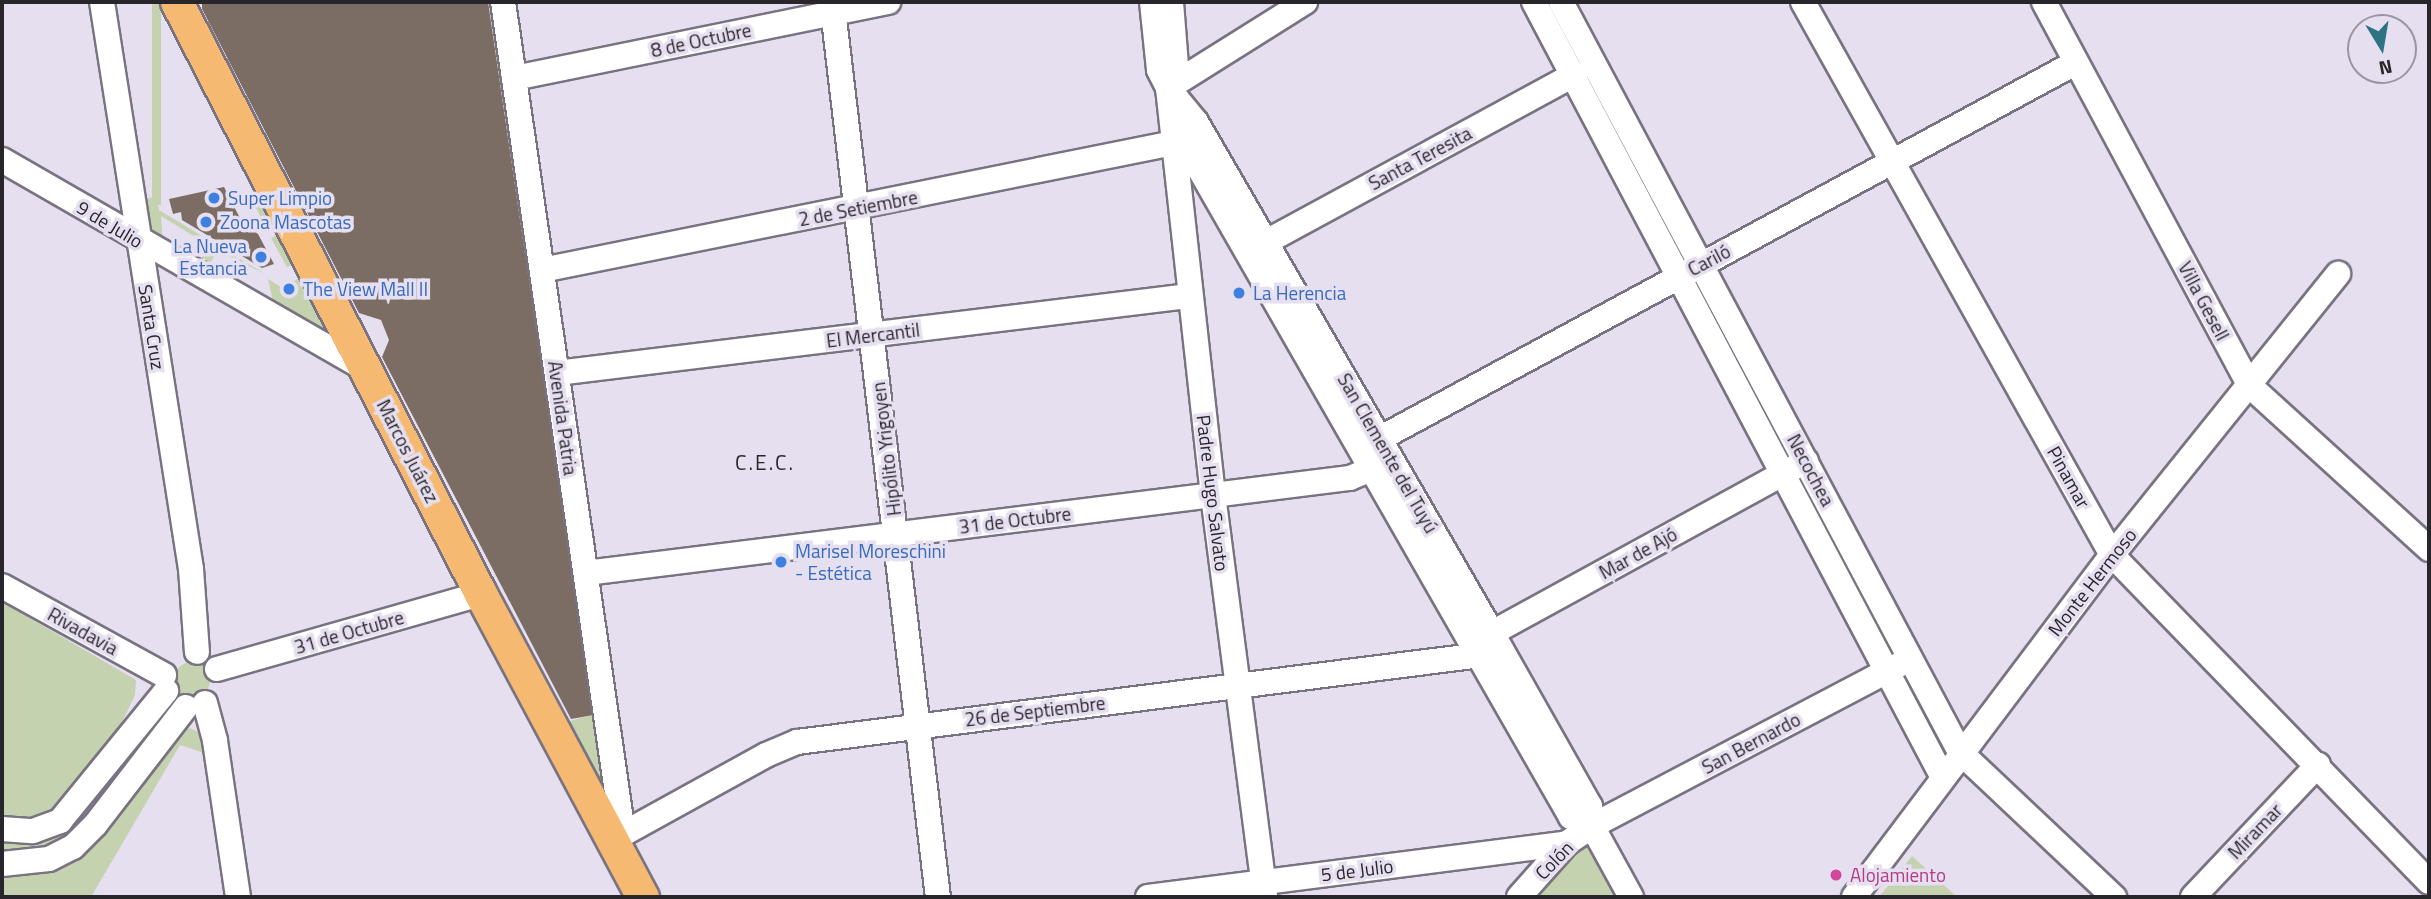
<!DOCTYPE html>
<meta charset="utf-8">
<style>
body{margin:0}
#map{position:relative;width:2431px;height:899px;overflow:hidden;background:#e6dfef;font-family:"Titillium Web",sans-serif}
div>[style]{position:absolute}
.green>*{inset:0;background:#c5d2b0;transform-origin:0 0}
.round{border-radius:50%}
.building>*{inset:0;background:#7b6c64}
.roads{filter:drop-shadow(2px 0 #797381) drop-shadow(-2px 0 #797381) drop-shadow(0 2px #797381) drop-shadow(0 -2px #797381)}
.minor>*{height:24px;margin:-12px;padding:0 12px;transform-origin:12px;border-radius:12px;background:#fff}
.major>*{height:32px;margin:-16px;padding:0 16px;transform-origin:16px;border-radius:16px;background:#f6b971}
.dots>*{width:19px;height:19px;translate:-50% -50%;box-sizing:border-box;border:4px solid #e6dfef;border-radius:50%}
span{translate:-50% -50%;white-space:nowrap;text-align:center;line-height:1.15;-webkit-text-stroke:7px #e6dfef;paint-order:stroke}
.street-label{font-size:19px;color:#28252b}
.shop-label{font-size:19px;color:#366cbe}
.left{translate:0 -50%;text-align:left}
.right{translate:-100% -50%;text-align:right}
.hotel-label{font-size:19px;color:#b23c85}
.neighbourhood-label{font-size:21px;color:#28252b;letter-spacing:2px}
.frame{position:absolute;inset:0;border:4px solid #28252b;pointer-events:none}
.north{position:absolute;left:2347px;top:14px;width:70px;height:70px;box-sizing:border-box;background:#e6dfef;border:2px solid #9a95a1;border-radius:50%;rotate:169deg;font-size:19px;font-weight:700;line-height:28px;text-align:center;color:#28252b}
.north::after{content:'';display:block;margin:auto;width:24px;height:32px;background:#2e7382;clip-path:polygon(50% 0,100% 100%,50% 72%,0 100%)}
</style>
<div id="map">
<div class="green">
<div style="left:152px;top:2px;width:9px;height:203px"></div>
<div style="clip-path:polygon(488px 2px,493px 2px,604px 793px,564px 723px,593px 714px)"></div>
<div style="left:258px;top:192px;width:28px;height:9px;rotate:63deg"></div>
<div style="clip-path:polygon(157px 197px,159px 210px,265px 274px,217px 250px,207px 270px,202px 267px,202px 241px,161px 216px,163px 244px,151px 237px,141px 199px)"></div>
<div style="left:279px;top:234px;width:33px;height:9px;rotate:61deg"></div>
<div style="clip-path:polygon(302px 277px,330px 331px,329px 334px,275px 310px,268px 279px,281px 287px)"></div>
<div style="clip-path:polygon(2px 602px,136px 680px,135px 695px,121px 724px,64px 803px,39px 820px,2px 819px)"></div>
<div class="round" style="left:174px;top:662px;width:36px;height:36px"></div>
<div style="clip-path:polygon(190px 728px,198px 732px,207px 754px,180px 745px,91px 897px,2px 897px,2px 877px,50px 872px,83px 858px,181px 732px)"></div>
<div style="clip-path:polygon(141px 737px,147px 742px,75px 833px,54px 846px,2px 851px,2px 843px,38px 844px,70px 829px)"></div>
<div style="clip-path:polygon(1586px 845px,1620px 897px,1533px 897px,1580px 846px)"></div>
<div style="clip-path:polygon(1912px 856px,1957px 897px,1879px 897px)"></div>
</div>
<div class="building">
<div style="clip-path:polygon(202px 2px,488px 2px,593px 715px,571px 719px,382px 357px,389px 340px,381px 320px,359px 313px,202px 9px)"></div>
<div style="clip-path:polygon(224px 187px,243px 224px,258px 234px,274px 264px,262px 268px,182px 220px,181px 212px,173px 214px,169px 199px)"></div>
</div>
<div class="roads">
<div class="minor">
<div style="left:102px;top:2px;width:574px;rotate:81.08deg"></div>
<div style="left:191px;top:569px;width:83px;rotate:85.9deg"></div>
<div style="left:503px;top:2px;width:841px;rotate:81.79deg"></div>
<div style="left:832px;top:2px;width:901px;rotate:83.25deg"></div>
<div style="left:1152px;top:2px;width:68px;rotate:84.1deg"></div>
<div style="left:1159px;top:70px;width:20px;rotate:63deg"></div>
<div style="left:1168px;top:88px;width:409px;rotate:83.7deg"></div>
<div style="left:1213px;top:495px;width:405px;rotate:82.6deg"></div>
<div style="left:1534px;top:2px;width:875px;rotate:62.2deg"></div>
<div style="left:1561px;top:2px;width:850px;rotate:61.99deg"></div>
<div style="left:1960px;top:752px;width:212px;rotate:43.3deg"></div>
<div style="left:1803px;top:2px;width:633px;rotate:60.8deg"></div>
<div style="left:2112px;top:555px;width:455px;rotate:45.9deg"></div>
<div style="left:2044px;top:2px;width:436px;rotate:61.8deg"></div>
<div style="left:2250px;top:386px;width:242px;rotate:42.3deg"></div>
<div style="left:514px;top:78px;width:382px;rotate:-11.5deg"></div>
<div style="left:1168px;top:88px;width:44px;rotate:50.5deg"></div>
<div style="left:1196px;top:122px;width:591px;rotate:59.92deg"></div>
<div style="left:1492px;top:633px;width:199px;rotate:60.5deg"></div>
<div style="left:1590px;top:806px;width:20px;rotate:84deg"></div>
<div style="left:1592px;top:826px;width:81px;rotate:61.2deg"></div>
<div style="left:1168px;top:88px;width:162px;rotate:-32.1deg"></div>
<div style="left:1168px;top:88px;width:23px;rotate:-70deg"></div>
<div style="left:1176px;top:66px;width:64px;rotate:-94.5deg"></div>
<div style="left:1173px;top:143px;width:16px;rotate:22deg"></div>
<div style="left:1188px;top:149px;width:770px;rotate:60.17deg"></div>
<div style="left:1571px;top:817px;width:23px;rotate:23deg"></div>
<div style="left:2px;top:160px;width:420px;rotate:29.9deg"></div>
<div style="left:1266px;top:242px;width:352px;rotate:-28.5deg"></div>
<div style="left:542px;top:270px;width:644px;rotate:-11.38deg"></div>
<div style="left:1173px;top:143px;width:14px;rotate:-45deg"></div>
<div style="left:557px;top:373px;width:637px;rotate:-6.95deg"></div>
<div style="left:586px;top:573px;width:770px;rotate:-7.09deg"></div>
<div style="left:1350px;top:478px;width:23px;rotate:-23deg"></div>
<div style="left:1371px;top:469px;width:31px;rotate:-75deg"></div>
<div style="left:1379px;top:439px;width:791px;rotate:-28.38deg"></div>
<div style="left:2px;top:586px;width:185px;rotate:28.8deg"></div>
<div style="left:217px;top:669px;width:274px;rotate:-15.9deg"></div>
<div style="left:205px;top:703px;width:39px;rotate:75deg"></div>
<div style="left:215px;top:741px;width:158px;rotate:81.6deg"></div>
<div style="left:2px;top:829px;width:31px;rotate:4deg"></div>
<div style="left:33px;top:831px;width:29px;rotate:-20deg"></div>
<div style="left:60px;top:821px;width:168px;rotate:-50.8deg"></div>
<div style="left:612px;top:840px;width:176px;rotate:-28.9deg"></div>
<div style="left:766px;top:755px;width:34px;rotate:-23deg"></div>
<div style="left:797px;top:742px;width:690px;rotate:-7.25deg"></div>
<div style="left:1481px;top:655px;width:25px;rotate:-63deg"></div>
<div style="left:1492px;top:633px;width:358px;rotate:-28.7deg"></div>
<div style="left:2px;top:864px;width:47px;rotate:-6.1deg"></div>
<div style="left:49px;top:859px;width:27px;rotate:-27deg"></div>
<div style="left:73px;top:847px;width:31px;rotate:-45deg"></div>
<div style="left:95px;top:825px;width:149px;rotate:-52.4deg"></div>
<div style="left:1148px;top:897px;width:422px;rotate:-7.3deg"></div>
<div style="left:1519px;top:897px;width:72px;rotate:-48.4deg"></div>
<div style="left:1567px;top:843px;width:30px;rotate:-34deg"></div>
<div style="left:1592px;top:826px;width:349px;rotate:-27.7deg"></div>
<div style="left:1854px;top:897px;width:428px;rotate:-53deg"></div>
<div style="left:2112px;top:555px;width:361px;rotate:-51.2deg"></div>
<div style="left:2193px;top:897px;width:182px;rotate:-46.6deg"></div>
</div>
<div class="major">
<div style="left:177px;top:2px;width:665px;rotate:62.82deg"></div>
<div style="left:481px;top:594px;width:344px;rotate:61.9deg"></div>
</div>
</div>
<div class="dots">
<div style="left:214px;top:198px;background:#3f7fe0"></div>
<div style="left:206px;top:222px;background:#3f7fe0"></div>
<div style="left:261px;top:257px;background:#3f7fe0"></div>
<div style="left:289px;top:289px;background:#3f7fe0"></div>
<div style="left:1239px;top:293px;background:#3f7fe0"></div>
<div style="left:781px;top:562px;background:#3f7fe0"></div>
<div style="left:1836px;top:875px;background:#d1479c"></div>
</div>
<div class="street-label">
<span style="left:701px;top:40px;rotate:-12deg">8 de Octubre</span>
<span style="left:1420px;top:158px;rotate:-28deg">Santa Teresita</span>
<span style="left:858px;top:208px;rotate:-11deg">2 de Setiembre</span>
<span style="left:110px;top:224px;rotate:31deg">9 de Julio</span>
<span style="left:1709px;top:260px;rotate:-28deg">Cariló</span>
<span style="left:2204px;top:301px;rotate:62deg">Villa Gesell</span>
<span style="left:152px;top:327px;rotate:81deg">Santa Cruz</span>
<span style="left:873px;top:335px;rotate:-7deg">El Mercantil</span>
<span style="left:563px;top:418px;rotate:82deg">Avenida Patria</span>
<span style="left:886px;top:449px;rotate:-97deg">Hipólito Yrigoyen</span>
<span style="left:408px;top:451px;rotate:63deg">Marcos Juárez</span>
<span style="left:1388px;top:453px;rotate:60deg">San Clemente del Tuyú</span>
<span style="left:1811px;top:470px;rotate:62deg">Necochea</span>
<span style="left:2069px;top:477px;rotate:61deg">Pinamar</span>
<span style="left:1213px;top:493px;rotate:83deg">Padre Hugo Salvato</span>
<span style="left:1015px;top:520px;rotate:-7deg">31 de Octubre</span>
<span style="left:1638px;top:553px;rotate:-29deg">Mar de Ajó</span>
<span style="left:2092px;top:582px;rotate:-52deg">Monte Hermoso</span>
<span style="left:83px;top:631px;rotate:29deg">Rivadavia</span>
<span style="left:349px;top:632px;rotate:-16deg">31 de Octubre</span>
<span style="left:1035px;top:711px;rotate:-7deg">26 de Septiembre</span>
<span style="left:1751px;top:743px;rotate:-28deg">San Bernardo</span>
<span style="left:2255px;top:831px;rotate:-46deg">Miramar</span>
<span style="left:1554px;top:860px;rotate:-46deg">Colón</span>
<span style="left:1357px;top:870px;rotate:-7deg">5 de Julio</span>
</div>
<div class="shop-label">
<span class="left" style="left:228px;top:198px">Super Limpio</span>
<span class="left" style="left:220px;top:222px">Zoona Mascotas</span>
<span class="right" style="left:247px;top:257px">La Nueva<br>Estancia</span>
<span class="left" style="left:303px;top:289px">The View Mall II</span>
<span class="left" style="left:1253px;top:293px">La Herencia</span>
<span class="left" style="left:795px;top:562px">Marisel Moreschini<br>- Estética</span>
</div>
<div class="hotel-label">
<span class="left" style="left:1850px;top:875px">Alojamiento</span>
</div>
<div class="neighbourhood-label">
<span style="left:765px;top:462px">C.E.C.</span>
</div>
<div class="frame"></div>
<div class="north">N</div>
</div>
